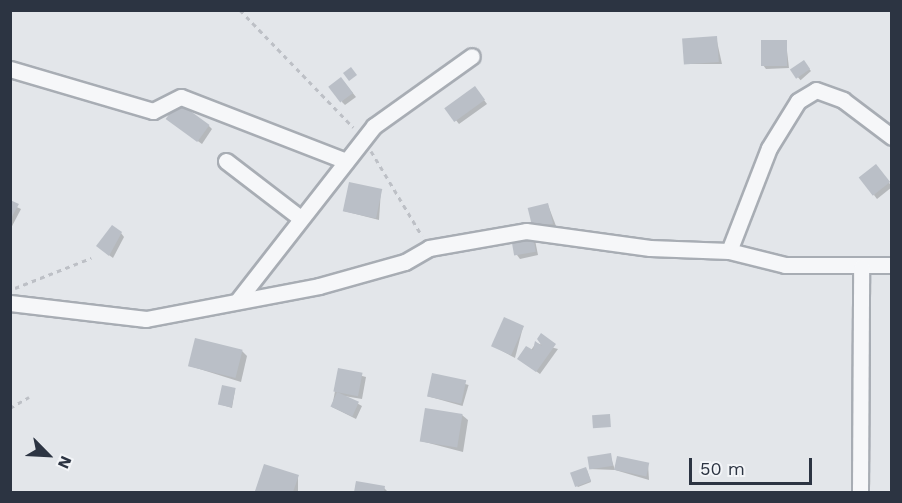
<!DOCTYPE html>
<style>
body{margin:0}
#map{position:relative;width:902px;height:503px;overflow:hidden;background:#e3e6ea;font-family:"Work Sans",sans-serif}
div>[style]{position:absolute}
.shadow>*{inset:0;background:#0003;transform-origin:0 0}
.building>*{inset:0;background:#babfc7;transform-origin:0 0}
.path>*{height:3px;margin-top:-1.5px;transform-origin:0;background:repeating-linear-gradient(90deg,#bdc0c6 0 4.5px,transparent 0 9px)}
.roads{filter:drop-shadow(2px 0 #a8adb4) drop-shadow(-2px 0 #a8adb4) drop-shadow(0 2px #a8adb4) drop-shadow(0 -2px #a8adb4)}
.minor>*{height:15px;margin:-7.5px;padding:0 7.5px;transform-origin:7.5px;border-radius:7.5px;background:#f6f7f9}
span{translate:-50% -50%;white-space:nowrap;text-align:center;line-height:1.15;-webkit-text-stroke:5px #f3f5f8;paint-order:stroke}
.frame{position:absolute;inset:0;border:12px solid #2c3442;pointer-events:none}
.north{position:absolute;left:18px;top:425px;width:60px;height:60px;-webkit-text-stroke:4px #f3f5f8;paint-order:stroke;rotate:114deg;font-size:16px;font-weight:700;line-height:24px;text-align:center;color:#2c3442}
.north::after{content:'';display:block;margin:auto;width:21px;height:27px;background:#2c3442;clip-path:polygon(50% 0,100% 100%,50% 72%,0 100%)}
.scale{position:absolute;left:689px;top:458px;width:123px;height:27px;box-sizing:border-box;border:3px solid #2c3442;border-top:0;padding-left:8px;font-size:18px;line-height:21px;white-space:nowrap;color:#2c3442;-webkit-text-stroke:4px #f3f5f8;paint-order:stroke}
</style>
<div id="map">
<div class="shadow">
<div style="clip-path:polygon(716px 37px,722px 64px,686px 64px)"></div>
<div style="clip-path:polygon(786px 42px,789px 68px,766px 69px,763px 65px)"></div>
<div style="left:803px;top:62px;width:12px;height:14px;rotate:48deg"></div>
<div style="clip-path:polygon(344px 82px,356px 97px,345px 105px,342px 102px)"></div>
<div style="clip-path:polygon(478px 92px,487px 104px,459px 124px,447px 109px)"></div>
<div style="clip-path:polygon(171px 122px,209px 126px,212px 129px,202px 144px)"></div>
<div style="clip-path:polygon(880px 170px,892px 187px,877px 199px,874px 195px)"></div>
<div style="clip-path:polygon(381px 190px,379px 220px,344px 211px)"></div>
<div style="clip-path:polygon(10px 204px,21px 209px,10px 230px)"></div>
<div style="clip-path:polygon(548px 205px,556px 226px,537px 231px)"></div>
<div style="clip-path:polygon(121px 233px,124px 237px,113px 258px,101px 249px)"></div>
<div style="clip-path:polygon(534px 235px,538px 255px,520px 259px,517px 255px)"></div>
<div style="clip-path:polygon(523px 327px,515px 358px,493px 346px)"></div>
<div style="clip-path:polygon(536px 343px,558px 349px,540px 374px,523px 362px)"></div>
<div style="clip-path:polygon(242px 351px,247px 356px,241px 382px,190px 366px)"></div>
<div style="clip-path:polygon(339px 370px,366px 377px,362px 399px,344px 396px,362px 406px,356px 419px,332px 407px)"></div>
<div style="left:434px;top:375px;width:36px;height:22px;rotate:16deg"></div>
<div style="clip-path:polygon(235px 390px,232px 408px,219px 404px)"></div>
<div style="clip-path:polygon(462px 415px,468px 420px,463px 452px,421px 441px)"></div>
<div style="clip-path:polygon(610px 455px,615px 470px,590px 469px)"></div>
<div style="clip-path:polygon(648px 464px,649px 480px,615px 470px)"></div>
<div style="clip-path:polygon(587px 470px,591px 482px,578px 487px,577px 486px)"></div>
<div style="clip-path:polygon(298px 476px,298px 492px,257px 491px)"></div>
<div style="clip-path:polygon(357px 483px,384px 488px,388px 492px,356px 492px)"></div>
</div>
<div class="building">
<div style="left:717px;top:36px;width:26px;height:35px;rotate:86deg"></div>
<div style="left:761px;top:40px;width:26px;height:26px"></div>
<div style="left:804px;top:60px;width:11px;height:17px;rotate:56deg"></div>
<div style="left:351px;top:67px;width:10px;height:10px;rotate:53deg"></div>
<div style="left:341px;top:77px;width:20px;height:16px;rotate:53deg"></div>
<div style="left:475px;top:86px;width:17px;height:38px;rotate:54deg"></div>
<div style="left:178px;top:102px;width:39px;height:21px;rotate:36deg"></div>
<div style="left:876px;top:164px;width:23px;height:22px;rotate:52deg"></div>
<div style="left:349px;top:182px;width:34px;height:30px;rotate:12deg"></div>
<div style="clip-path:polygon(10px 200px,19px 204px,10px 220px)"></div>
<div style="left:548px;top:203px;width:21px;height:21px;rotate:76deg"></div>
<div style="clip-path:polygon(112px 225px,122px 232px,109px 256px,96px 246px)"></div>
<div style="left:532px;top:230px;width:22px;height:22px;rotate:80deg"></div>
<div style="left:504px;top:317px;width:22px;height:32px;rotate:24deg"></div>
<div style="clip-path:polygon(541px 333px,556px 344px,536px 372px,517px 359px,526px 346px,533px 350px,535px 341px,542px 346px,537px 339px)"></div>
<div style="left:195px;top:338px;width:49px;height:29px;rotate:14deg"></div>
<div style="left:338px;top:368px;width:25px;height:24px;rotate:11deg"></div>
<div style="left:432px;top:373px;width:35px;height:24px;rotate:12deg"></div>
<div style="left:222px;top:385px;width:14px;height:20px;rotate:12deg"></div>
<div style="left:337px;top:392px;width:24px;height:16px;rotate:24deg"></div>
<div style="left:425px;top:408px;width:38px;height:34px;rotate:9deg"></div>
<div style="left:610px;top:414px;width:13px;height:18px;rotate:86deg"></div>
<div style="left:611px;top:453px;width:13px;height:24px;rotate:81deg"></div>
<div style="left:617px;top:456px;width:33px;height:14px;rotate:12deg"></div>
<div style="clip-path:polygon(264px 464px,299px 475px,293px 492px,255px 491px)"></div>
<div style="left:586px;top:467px;width:15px;height:17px;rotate:70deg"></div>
<div style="clip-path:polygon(356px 481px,385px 486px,384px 492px,354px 492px)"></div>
</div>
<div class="path">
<div style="left:240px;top:10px;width:163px;rotate:46deg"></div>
<div style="left:371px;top:151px;width:99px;rotate:59deg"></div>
<div style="left:15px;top:288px;width:82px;rotate:-21.5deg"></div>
<div style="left:10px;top:408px;width:22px;rotate:-30deg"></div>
</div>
<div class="roads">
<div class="minor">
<div style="left:10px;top:69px;width:149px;rotate:16.4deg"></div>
<div style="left:153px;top:111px;width:31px;rotate:-27deg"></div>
<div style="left:181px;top:97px;width:177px;rotate:21.2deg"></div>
<div style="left:226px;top:161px;width:92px;rotate:37.5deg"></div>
<div style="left:729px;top:251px;width:110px;rotate:-68.8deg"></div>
<div style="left:769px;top:148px;width:55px;rotate:-58.3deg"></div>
<div style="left:798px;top:101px;width:21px;rotate:-31deg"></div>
<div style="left:816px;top:90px;width:29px;rotate:20deg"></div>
<div style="left:843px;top:100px;width:61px;rotate:37.1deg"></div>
<div style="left:238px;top:300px;width:221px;rotate:-52deg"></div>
<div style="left:374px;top:126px;width:120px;rotate:-35.5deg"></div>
<div style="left:10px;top:303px;width:137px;rotate:6.7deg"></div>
<div style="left:146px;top:319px;width:176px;rotate:-10.8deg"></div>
<div style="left:319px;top:286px;width:89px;rotate:-15.6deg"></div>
<div style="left:405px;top:262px;width:28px;rotate:-30deg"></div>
<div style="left:429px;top:248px;width:98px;rotate:-9.9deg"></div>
<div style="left:526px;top:231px;width:125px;rotate:7.8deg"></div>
<div style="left:650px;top:248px;width:79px;rotate:2.2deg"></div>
<div style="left:729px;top:251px;width:58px;rotate:14deg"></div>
<div style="left:785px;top:265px;width:107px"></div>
<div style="left:860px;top:492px;width:225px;rotate:-89.7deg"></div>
</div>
</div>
<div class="frame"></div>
<div class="north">N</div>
<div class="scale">50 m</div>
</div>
